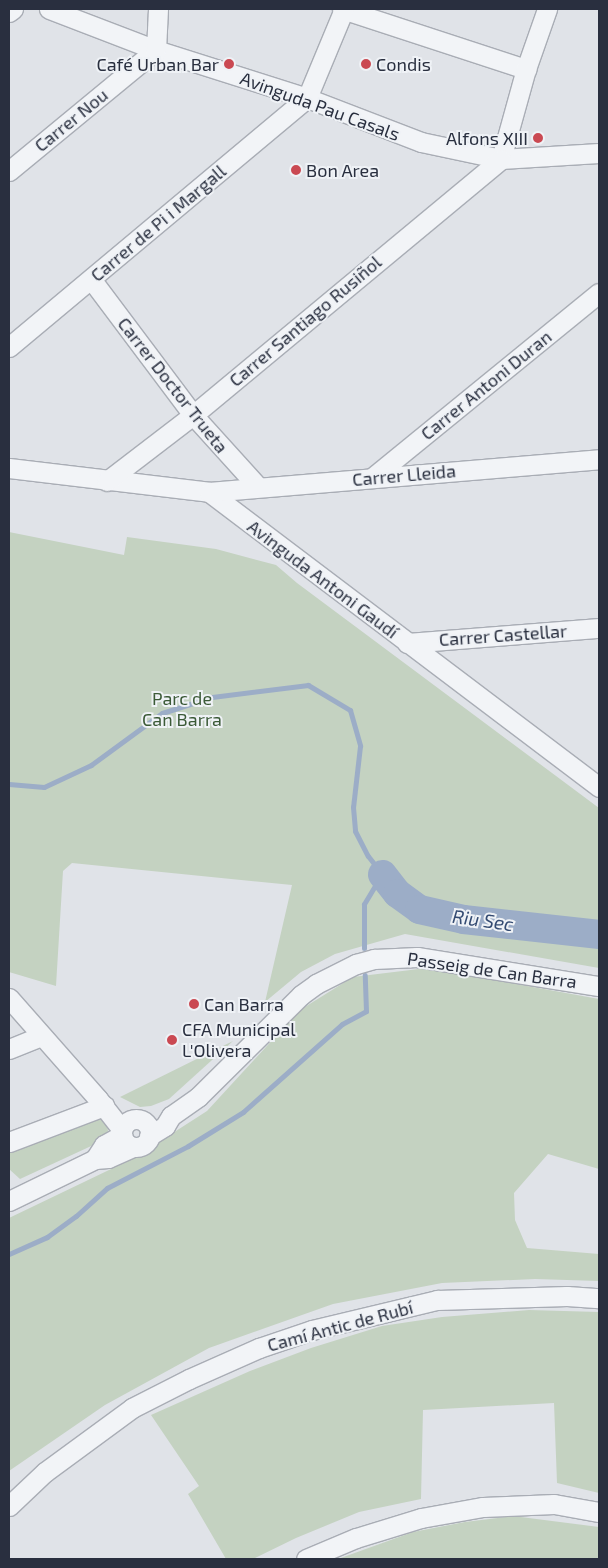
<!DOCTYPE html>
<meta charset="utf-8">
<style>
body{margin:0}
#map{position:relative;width:608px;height:1568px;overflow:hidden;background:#e0e3e8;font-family:"Exo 2",sans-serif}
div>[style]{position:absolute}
.green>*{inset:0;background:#c4d2c1}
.stream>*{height:5px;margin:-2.5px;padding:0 2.5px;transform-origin:2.5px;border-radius:2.5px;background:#9cadc7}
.river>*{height:29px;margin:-14.5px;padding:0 14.5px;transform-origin:14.5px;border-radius:14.5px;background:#9cadc7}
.roads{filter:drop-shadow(1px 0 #a9adb5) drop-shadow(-1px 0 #a9adb5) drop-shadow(0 1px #a9adb5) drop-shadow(0 -1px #a9adb5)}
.street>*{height:19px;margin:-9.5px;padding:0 9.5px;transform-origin:9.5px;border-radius:9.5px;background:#f2f4f7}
.street>.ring{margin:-9.5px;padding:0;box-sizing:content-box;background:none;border:19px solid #f2f4f7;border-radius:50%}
.dots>*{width:14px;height:14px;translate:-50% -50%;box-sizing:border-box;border:2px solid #eff2f6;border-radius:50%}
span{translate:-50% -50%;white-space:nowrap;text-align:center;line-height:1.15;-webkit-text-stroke:4px #eff2f6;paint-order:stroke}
.poi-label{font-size:18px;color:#292f3f}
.right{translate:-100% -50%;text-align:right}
.left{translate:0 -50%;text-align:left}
.street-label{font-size:18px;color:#292f3f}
.park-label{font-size:18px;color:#3b5a37}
.water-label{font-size:19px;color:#344b72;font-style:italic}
.frame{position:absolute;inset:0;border:10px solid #292f3f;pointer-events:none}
</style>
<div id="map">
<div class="green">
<div style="clip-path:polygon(9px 532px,124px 555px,127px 537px,216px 549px,276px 565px,297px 583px,599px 808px,599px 968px,405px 934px,335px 954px,301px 972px,265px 1002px,292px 885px,72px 863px,63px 871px,56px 986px,9px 972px)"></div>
<div style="clip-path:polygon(427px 968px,599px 999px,599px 1169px,548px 1154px,514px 1193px,515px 1220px,527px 1248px,599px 1254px,599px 1281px,535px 1279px,442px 1283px,333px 1304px,209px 1348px,105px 1405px,9px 1471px,9px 1218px,134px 1158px,207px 1111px,300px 1010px,353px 977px)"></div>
<div style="clip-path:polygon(233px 1041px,169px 1099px,151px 1106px,140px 1107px,120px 1097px)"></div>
<div style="clip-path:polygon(94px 1116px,103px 1118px,107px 1124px,108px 1131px,102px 1141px,20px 1179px,9px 1169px,9px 1149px)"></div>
<div style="clip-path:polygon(529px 1310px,599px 1312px,599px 1493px,557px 1483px,554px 1403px,423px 1410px,421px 1499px,359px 1512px,296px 1538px,253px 1559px,226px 1559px,188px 1494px,199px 1486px,151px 1415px,250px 1371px,311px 1348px,382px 1326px,442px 1317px)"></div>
<div style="clip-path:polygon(513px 1516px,599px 1527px,599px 1559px,338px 1559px,413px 1532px,465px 1522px)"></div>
</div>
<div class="stream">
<div style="left:9px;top:784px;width:35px;rotate:5deg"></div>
<div style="left:44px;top:787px;width:52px;rotate:-25.1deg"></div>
<div style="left:91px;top:765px;width:88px;rotate:-36.2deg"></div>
<div style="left:162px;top:713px;width:52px;rotate:-17.7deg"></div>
<div style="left:212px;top:697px;width:97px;rotate:-7.1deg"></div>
<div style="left:308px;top:685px;width:49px;rotate:30.8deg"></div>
<div style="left:350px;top:710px;width:37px;rotate:74deg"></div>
<div style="left:360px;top:746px;width:61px;rotate:96.5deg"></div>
<div style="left:353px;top:807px;width:24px;rotate:85deg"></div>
<div style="left:355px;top:831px;width:28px;rotate:63deg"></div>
<div style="left:368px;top:856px;width:23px;rotate:52deg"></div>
<div style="left:382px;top:874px;width:35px;rotate:121deg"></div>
<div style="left:364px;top:904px;width:44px;rotate:90deg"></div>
<div style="left:9px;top:1254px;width:42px;rotate:-24.1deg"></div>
<div style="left:47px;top:1237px;width:36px;rotate:-36deg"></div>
<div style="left:76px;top:1216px;width:42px;rotate:-42.1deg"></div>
<div style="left:107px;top:1188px;width:91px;rotate:-27.4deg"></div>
<div style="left:188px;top:1146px;width:65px;rotate:-31.7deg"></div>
<div style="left:243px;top:1112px;width:132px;rotate:-41.6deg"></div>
<div style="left:342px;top:1024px;width:27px;rotate:-28deg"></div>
<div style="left:366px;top:1011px;width:36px;rotate:-92deg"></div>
</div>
<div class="river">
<div style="left:382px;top:874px;width:24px;rotate:52deg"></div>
<div style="left:397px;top:893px;width:27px;rotate:36deg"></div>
<div style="left:419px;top:909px;width:45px;rotate:12.8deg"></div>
<div style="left:463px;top:919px;width:137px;rotate:6.3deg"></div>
</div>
<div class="roads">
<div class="street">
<div style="left:49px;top:9px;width:115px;rotate:21deg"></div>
<div style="left:156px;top:50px;width:158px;rotate:17.6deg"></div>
<div style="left:307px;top:98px;width:122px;rotate:21.1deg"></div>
<div style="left:421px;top:142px;width:82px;rotate:12deg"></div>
<div style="left:501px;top:159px;width:98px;rotate:-3.5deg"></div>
<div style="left:342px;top:9px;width:194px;rotate:18.1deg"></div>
<div style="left:9px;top:12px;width:5px;rotate:-37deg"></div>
<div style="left:501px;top:159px;width:93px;rotate:-74.5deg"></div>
<div style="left:526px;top:69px;width:64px;rotate:-70.7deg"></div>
<div style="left:9px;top:171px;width:190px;rotate:-39.5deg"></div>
<div style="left:156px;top:50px;width:41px;rotate:-87.2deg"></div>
<div style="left:91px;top:279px;width:170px;rotate:53.1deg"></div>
<div style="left:193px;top:415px;width:97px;rotate:47.9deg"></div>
<div style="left:9px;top:347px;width:388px;rotate:-39.9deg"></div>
<div style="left:307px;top:98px;width:96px;rotate:-67.4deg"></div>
<div style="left:9px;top:468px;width:201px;rotate:6.8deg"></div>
<div style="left:209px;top:492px;width:489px;rotate:37.1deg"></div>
<div style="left:373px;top:477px;width:291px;rotate:-39.2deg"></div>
<div style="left:107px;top:481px;width:108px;rotate:-37.5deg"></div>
<div style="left:193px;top:415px;width:400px;rotate:-39.7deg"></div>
<div style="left:209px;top:492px;width:391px;rotate:-4.8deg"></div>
<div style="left:407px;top:643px;width:193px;rotate:-4.5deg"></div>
<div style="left:9px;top:998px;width:135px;rotate:48.6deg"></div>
<div style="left:98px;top:1099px;width:39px;rotate:52deg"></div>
<div style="left:9px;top:1049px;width:35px;rotate:-22deg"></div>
<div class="ring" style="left:122px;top:1119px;width:9px;height:9px"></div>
<div style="left:149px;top:1136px;width:19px;rotate:-32deg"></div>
<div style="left:165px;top:1126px;width:12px;rotate:-59deg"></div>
<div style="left:171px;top:1116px;width:33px;rotate:-35deg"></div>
<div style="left:198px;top:1097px;width:145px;rotate:-44.7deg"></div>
<div style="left:301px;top:995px;width:19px;rotate:-36deg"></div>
<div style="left:316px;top:984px;width:45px;rotate:-26.6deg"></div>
<div style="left:356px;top:964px;width:19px;rotate:-16deg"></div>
<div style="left:374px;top:959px;width:43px;rotate:-2.7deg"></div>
<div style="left:417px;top:957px;width:184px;rotate:9.1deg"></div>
<div style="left:9px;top:1142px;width:102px;rotate:-20.8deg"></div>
<div style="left:95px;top:1159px;width:17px;rotate:-57deg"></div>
<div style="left:104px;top:1145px;width:21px;rotate:-29deg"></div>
<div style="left:9px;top:1201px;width:96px;rotate:-26deg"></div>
<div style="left:95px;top:1159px;width:13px;rotate:-4deg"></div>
<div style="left:108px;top:1158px;width:27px;rotate:-24deg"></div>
<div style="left:9px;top:1506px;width:50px;rotate:-43.4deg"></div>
<div style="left:45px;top:1472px;width:108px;rotate:-36.3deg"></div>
<div style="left:132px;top:1408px;width:64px;rotate:-27deg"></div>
<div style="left:189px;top:1379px;width:77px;rotate:-23.9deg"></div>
<div style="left:259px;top:1348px;width:56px;rotate:-18.8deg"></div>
<div style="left:312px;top:1330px;width:129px;rotate:-13.5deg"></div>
<div style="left:437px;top:1300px;width:130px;rotate:-1.8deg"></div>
<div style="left:567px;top:1296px;width:32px;rotate:4deg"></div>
<div style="left:306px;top:1559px;width:54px;rotate:-22.8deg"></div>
<div style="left:356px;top:1538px;width:68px;rotate:-17.1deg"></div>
<div style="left:421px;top:1518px;width:63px;rotate:-10.1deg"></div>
<div style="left:483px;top:1507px;width:71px;rotate:-2.4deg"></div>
<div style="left:554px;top:1504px;width:46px;rotate:10.1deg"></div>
</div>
</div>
<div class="dots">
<div style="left:229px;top:64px;background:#ca4952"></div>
<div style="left:366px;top:64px;background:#ca4952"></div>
<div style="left:538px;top:138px;background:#ca4952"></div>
<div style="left:296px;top:170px;background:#ca4952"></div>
<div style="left:194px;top:1004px;background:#ca4952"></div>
<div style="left:172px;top:1040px;background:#ca4952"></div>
</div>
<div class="poi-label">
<span class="right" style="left:219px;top:64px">Café Urban Bar</span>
<span class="left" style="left:376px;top:64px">Condis</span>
<span class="right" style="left:528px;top:138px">Alfons XIII</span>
<span class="left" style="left:306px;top:170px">Bon Area</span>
<span class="left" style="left:204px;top:1004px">Can Barra</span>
<span class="left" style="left:182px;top:1040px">CFA Municipal<br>L'Olivera</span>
</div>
<div class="street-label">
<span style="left:320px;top:106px;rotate:20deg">Avinguda Pau Casals</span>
<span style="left:71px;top:120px;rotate:-39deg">Carrer Nou</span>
<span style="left:158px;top:223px;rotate:-40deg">Carrer de Pi i Margall</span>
<span style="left:305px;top:321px;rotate:-40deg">Carrer Santiago Rusiñol</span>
<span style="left:173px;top:385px;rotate:52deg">Carrer Doctor Trueta</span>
<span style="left:486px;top:385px;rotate:-39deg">Carrer Antoni Duran</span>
<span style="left:404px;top:475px;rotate:-5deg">Carrer Lleida</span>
<span style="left:323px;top:579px;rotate:37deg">Avinguda Antoni Gaudí</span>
<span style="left:503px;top:635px;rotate:-4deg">Carrer Castellar</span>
<span style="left:492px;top:970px;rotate:8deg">Passeig de Can Barra</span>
<span style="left:340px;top:1326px;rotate:-15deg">Camí Antic de Rubí</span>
</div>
<div class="park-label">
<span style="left:182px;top:709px">Parc de<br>Can Barra</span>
</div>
<div class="water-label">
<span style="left:483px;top:920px;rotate:8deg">Riu Sec</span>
</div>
<div class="frame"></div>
</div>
